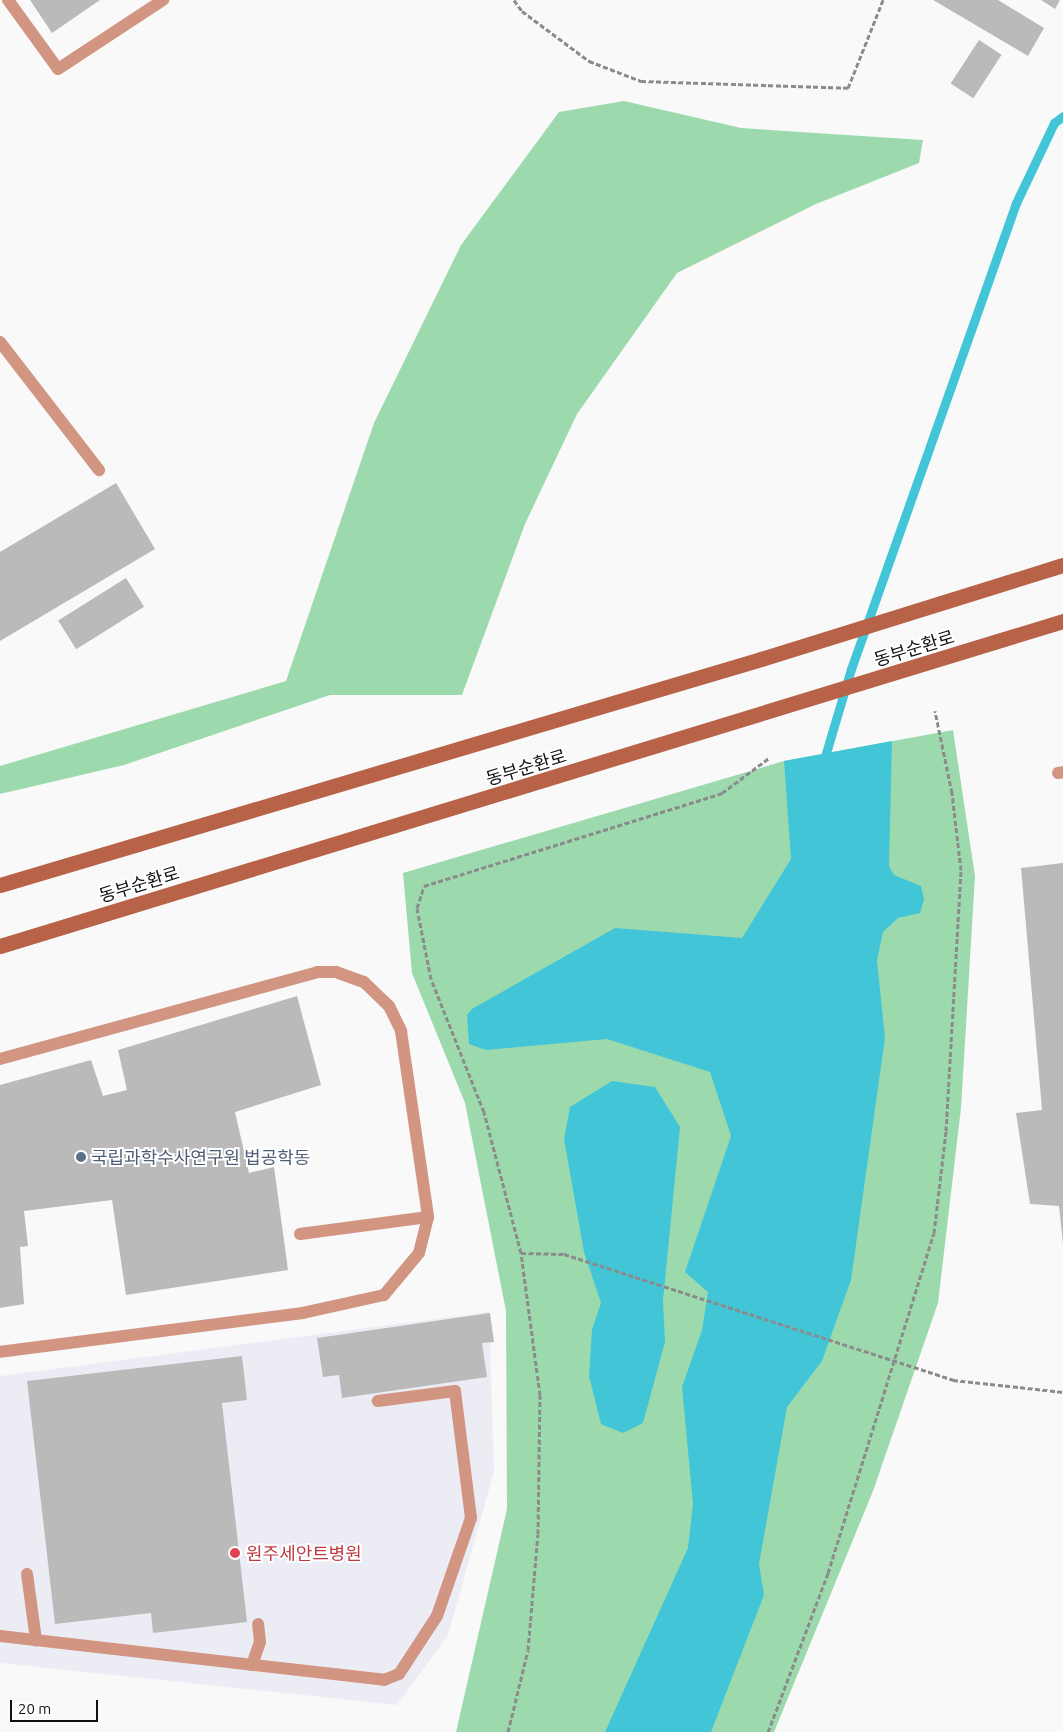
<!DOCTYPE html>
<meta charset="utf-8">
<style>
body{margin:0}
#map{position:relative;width:1063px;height:1732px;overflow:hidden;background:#f9f9fa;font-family:Ubuntu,"Noto Sans KR",sans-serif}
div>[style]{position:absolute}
.built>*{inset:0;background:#ececf5}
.green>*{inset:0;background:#9cdaae}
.water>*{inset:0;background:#42c5d7}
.stream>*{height:9px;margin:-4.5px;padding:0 4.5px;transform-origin:4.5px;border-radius:4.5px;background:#42c5d7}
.building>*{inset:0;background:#bbbabb;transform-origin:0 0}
.path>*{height:3px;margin-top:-1.5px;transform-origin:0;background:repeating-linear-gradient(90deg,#8b8b8c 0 5px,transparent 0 7.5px)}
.lane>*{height:12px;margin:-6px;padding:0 6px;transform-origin:6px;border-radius:6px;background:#d19582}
.secondary>*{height:15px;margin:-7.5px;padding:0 7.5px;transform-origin:7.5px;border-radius:7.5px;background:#b86247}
.dots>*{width:14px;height:14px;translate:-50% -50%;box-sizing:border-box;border:2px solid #fff;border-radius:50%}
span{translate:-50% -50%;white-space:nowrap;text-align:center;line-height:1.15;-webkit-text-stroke:4px #fff;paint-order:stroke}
.street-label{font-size:18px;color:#101011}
.service-label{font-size:18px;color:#4e5e75}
.left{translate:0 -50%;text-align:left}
.health-label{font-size:18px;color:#be3a42}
.scale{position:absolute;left:10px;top:1700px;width:88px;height:22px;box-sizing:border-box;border:2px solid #101011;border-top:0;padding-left:6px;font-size:15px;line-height:18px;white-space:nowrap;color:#101011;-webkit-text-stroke:4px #fff;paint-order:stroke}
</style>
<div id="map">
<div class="built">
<div style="clip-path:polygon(489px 1312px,494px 1472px,448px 1635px,397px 1705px,0 1663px,0 1376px)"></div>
</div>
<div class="green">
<div style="clip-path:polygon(624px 101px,741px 128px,923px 140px,919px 163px,816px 204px,677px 273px,577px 414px,525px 524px,462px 695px,330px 695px,124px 765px,0 794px,0 766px,286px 681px,374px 423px,461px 245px,559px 112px)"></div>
<div style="clip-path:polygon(953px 730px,975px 876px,961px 1108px,938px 1303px,873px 1491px,774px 1732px,456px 1732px,507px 1509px,506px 1311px,465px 1103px,412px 973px,403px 873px,784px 761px)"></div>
</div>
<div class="water">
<div style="clip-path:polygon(892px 741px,889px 866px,894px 875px,921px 886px,924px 899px,920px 913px,898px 918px,883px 932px,877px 961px,885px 1038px,851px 1280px,822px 1361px,787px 1407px,759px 1564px,764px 1595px,711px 1732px,605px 1732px,688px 1548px,693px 1504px,682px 1387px,702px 1330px,708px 1292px,685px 1272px,731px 1136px,710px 1072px,607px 1039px,486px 1050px,469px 1044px,467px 1015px,472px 1009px,615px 928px,742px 938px,791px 859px,784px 761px)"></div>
<div style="clip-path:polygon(612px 1081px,655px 1087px,680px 1127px,663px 1301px,665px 1342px,643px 1423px,623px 1433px,601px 1424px,589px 1376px,592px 1329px,601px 1303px,584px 1252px,564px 1139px,570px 1107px)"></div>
</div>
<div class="stream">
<div style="left:823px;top:763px;width:98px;rotate:-73.4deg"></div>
<div style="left:851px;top:669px;width:494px;rotate:-70.5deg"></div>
<div style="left:1016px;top:203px;width:89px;rotate:-64.6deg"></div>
<div style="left:1054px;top:123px;width:11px;rotate:-38deg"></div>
</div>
<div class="building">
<div style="clip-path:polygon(30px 0,100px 0,52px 33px)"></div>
<div style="clip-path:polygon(933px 0,998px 0,1044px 28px,1028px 56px)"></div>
<div style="clip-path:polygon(1041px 0,1060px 0,1055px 9px)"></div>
<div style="left:979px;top:40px;width:27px;height:52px;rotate:33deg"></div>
<div style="clip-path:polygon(116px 483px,155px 549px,0 641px,0 552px)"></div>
<div style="left:126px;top:578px;width:34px;height:80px;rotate:58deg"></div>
<div style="clip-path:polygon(1063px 863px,1063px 1244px,1059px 1206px,1030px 1204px,1016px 1113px,1042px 1110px,1021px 868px)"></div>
<div style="clip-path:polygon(297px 996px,321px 1085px,235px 1112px,249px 1173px,274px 1167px,288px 1270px,126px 1295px,112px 1200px,24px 1211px,28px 1246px,20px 1247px,24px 1304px,0 1308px,0 1085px,91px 1060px,103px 1096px,127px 1090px,118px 1050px)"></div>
<div style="clip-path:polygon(490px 1313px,494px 1342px,482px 1343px,487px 1377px,342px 1398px,339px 1375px,323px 1377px,317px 1338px)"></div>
<div style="clip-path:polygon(242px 1356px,247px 1400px,222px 1403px,247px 1622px,153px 1633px,151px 1613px,55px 1624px,27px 1381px)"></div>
</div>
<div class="path">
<div style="left:514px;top:0;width:14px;rotate:54deg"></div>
<div style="left:522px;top:11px;width:84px;rotate:36.7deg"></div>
<div style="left:589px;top:61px;width:56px;rotate:21deg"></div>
<div style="left:641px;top:81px;width:207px;rotate:1.9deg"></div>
<div style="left:848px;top:88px;width:95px;rotate:-68.3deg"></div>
<div style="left:521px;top:1253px;width:43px;rotate:1.3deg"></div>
<div style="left:564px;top:1254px;width:409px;rotate:17.9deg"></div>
<div style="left:953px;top:1380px;width:111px;rotate:6.2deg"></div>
<div style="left:508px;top:1732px;width:84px;rotate:-76.3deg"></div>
<div style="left:528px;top:1650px;width:116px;rotate:-85.1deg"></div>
<div style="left:538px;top:1534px;width:139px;rotate:-89.2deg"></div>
<div style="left:540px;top:1395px;width:143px;rotate:-97.6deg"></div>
<div style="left:521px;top:1253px;width:146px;rotate:-104.7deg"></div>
<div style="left:484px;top:1112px;width:143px;rotate:-111.7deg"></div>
<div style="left:431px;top:979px;width:72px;rotate:-101.2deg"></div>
<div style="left:417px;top:908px;width:23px;rotate:-72deg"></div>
<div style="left:424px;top:886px;width:312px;rotate:-17.3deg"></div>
<div style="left:722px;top:793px;width:59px;rotate:-36.7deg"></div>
<div style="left:768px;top:1732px;width:170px;rotate:-69.3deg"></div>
<div style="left:828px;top:1573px;width:356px;rotate:-72.7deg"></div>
<div style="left:934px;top:1233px;width:103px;rotate:-83.3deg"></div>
<div style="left:946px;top:1131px;width:261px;rotate:-86.7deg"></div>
<div style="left:961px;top:870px;width:78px;rotate:-96.7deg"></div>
<div style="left:952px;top:793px;width:84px;rotate:-101.7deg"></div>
</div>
<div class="lane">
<div style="left:8px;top:0;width:85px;rotate:54.1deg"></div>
<div style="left:58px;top:69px;width:126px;rotate:-33.3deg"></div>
<div style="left:0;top:342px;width:162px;rotate:52.3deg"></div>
<div style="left:1058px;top:773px;width:5px;rotate:-11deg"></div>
<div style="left:0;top:1059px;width:329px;rotate:-15.3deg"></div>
<div style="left:317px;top:972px;width:19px"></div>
<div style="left:336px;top:972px;width:30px;rotate:20deg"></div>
<div style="left:364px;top:982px;width:35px;rotate:44deg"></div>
<div style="left:389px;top:1006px;width:28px;rotate:64deg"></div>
<div style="left:401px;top:1031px;width:188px;rotate:81.7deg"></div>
<div style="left:428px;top:1217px;width:37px;rotate:104deg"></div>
<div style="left:419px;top:1253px;width:55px;rotate:129.8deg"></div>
<div style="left:384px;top:1295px;width:83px;rotate:167.5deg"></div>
<div style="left:303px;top:1313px;width:305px;rotate:172.7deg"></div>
<div style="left:300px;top:1234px;width:129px;rotate:-7.6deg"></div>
<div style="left:27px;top:1574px;width:67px;rotate:82.2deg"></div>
<div style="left:0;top:1636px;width:387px;rotate:6.5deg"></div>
<div style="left:384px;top:1680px;width:16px;rotate:-22deg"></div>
<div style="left:399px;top:1674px;width:69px;rotate:-56.8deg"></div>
<div style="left:437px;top:1616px;width:104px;rotate:-70.9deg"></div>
<div style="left:471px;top:1518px;width:128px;rotate:-97.2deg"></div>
<div style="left:455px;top:1391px;width:78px;rotate:172.6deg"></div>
<div style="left:252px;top:1665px;width:24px;rotate:-71deg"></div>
<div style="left:260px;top:1642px;width:18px;rotate:-96deg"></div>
</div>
<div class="secondary">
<div style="left:0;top:885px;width:794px;rotate:-16.54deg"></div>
<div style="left:761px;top:659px;width:316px;rotate:-17.3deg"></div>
<div style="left:0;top:946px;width:1112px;rotate:-17deg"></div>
</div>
<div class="dots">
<div style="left:81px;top:1157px;background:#5c6f8a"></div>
<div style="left:235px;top:1553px;background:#e0444e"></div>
</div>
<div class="street-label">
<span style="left:914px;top:648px;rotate:-17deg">동부순환로</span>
<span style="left:526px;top:767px;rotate:-17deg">동부순환로</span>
<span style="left:139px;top:884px;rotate:-17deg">동부순환로</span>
</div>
<div class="service-label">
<span class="left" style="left:91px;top:1157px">국립과학수사연구원 법공학동</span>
</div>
<div class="health-label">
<span class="left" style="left:246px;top:1553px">원주세안트병원</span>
</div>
<div class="scale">20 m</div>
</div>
